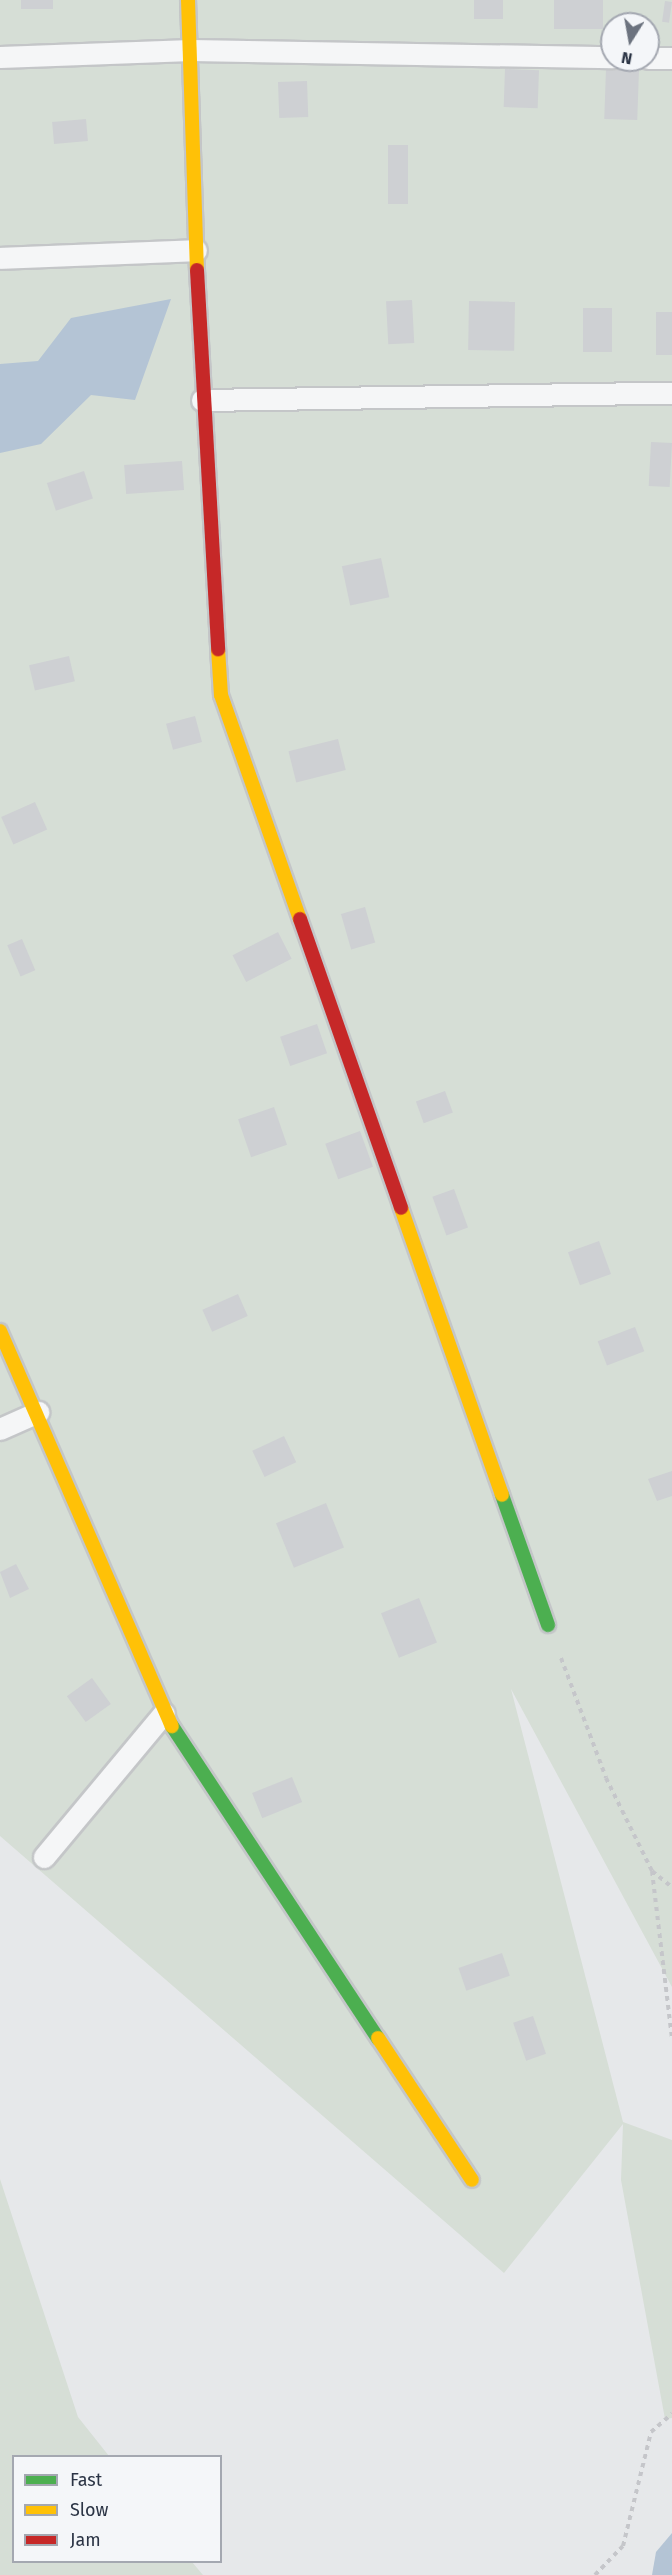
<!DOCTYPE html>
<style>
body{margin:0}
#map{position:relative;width:672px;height:2575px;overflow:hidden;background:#e6e8ea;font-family:"Fira Sans",sans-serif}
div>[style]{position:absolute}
.green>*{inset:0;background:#d6ded6}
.water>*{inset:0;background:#b4c4d5}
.building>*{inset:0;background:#ced0d3;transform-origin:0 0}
.path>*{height:4px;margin-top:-2px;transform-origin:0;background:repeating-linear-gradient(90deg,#c5c6ca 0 4.5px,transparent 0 9px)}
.roads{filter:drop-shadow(2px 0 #c4c6c8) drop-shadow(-2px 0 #c4c6c8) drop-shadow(0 2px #c4c6c8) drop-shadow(0 -2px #c4c6c8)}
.lane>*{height:21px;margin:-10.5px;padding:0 10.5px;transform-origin:10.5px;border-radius:10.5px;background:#f5f6f7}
.fast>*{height:14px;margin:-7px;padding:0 7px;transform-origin:7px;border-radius:7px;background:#4caf50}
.slow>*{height:14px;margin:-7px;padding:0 7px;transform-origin:7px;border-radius:7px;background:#ffc107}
.jam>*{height:14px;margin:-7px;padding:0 7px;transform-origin:7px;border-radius:7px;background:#c62828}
span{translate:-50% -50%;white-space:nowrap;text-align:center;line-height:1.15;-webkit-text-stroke:6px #f4f6f9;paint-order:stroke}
.legend{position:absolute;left:12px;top:2455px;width:210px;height:108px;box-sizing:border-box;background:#f4f6f9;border:2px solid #a4a8b1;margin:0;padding:8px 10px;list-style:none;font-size:18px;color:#2b3445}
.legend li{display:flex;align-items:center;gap:12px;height:30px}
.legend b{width:30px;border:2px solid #a4a8b1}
.north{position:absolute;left:600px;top:12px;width:60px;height:60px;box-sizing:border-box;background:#f4f6f9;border:2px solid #a4a8b1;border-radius:50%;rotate:191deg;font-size:16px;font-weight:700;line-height:24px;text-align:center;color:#2b3445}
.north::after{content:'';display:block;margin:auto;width:21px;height:27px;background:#6c737f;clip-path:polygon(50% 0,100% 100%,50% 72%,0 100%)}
</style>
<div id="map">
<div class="green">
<div style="clip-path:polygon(evenodd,0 0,672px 0,672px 1987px,511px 1689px,623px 2122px,672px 2140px,672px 2418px,665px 2419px,621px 2180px,623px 2124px,504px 2273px,0 1836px,0 0,612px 24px,648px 24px,648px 60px,612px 60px,612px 24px)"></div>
<div style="clip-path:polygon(0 2179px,78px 2417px,109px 2456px,14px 2456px,14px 2562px,192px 2562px,203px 2575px,0 2575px)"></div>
</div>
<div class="water">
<div style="clip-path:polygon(171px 299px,135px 400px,91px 395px,41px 444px,0 453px,0 364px,38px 361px,71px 318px)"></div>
<div style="clip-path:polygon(672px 2533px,672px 2575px,652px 2575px,656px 2552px)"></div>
</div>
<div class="building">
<div style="left:21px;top:0;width:32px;height:9px"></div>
<div style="left:474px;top:0;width:29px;height:19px"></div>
<div style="left:554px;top:0;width:49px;height:29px"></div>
<div style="left:665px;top:1px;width:7px;height:21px;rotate:8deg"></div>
<div style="left:505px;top:69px;width:34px;height:38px;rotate:2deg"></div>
<div style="left:606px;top:69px;width:33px;height:50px;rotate:2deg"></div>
<div style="left:307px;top:81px;width:36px;height:29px;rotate:88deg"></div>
<div style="left:86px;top:119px;width:22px;height:34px;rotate:85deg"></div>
<div style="left:388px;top:145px;width:20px;height:59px"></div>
<div style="left:412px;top:300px;width:43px;height:26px;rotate:87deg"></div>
<div style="left:469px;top:301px;width:46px;height:49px;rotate:1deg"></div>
<div style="left:583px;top:308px;width:29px;height:44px"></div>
<div style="left:656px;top:312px;width:16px;height:43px"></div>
<div style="left:651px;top:442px;width:21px;height:44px;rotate:3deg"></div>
<div style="left:182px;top:461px;width:29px;height:58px;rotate:86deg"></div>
<div style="left:84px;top:471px;width:29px;height:39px;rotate:72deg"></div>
<div style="left:381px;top:558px;width:40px;height:40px;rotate:78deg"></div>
<div style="left:69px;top:656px;width:26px;height:41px;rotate:77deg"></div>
<div style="left:195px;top:716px;width:27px;height:30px;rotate:75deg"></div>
<div style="left:338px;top:739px;width:32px;height:51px;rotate:76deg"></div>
<div style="left:35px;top:802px;width:30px;height:37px;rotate:66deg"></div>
<div style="left:365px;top:907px;width:37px;height:25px;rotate:74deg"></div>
<div style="left:278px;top:932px;width:30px;height:51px;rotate:63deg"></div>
<div style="left:22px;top:939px;width:34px;height:16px;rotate:67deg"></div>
<div style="left:317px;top:1024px;width:31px;height:39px;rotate:71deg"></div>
<div style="left:445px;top:1091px;width:23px;height:31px;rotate:70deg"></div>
<div style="left:274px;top:1107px;width:40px;height:38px;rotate:71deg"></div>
<div style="left:360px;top:1131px;width:38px;height:37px;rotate:70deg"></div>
<div style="left:454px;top:1189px;width:41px;height:23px;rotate:70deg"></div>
<div style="left:599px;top:1241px;width:35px;height:33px;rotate:70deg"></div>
<div style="left:238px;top:1294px;width:24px;height:39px;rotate:66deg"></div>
<div style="left:635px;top:1327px;width:26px;height:40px;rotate:69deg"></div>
<div style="left:284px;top:1436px;width:29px;height:35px;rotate:65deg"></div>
<div style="clip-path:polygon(672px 1471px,672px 1496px,657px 1501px,648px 1479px)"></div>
<div style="left:326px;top:1503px;width:48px;height:54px;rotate:68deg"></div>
<div style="clip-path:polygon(16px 1564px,29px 1589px,10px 1598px,0 1572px)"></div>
<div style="left:419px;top:1598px;width:48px;height:41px;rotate:68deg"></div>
<div style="left:92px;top:1678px;width:32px;height:31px;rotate:54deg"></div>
<div style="left:292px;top:1777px;width:27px;height:43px;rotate:68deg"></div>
<div style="left:502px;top:1953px;width:24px;height:46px;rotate:71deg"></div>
<div style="left:533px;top:2016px;width:40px;height:21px;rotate:71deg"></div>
</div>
<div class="path">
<div style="left:561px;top:1658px;width:128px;rotate:69.4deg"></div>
<div style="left:606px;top:1778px;width:104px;rotate:63.7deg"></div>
<div style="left:652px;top:1871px;width:26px;rotate:39deg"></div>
<div style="left:652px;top:1871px;width:169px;rotate:83.2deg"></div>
<div style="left:595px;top:2575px;width:40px;rotate:-46deg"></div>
<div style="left:623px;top:2546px;width:117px;rotate:-76.2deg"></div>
<div style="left:651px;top:2432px;width:28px;rotate:-41deg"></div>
</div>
<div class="roads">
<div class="lane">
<div style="left:0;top:57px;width:191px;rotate:-2.1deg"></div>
<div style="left:191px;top:50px;width:421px;rotate:1deg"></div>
<div style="left:648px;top:58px;width:24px"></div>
<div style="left:0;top:258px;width:196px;rotate:-2.3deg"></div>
<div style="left:202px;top:400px;width:470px;rotate:-0.9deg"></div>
<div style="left:0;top:1429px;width:42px;rotate:-24.1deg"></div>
<div style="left:44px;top:1857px;width:187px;rotate:-50.2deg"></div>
</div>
<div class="fast">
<div style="left:502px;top:1495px;width:138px;rotate:70.5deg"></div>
<div style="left:172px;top:1726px;width:374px;rotate:56.6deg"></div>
</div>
<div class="slow">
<div style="left:188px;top:0;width:270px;rotate:88.1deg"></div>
<div style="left:218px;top:649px;width:46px;rotate:86.3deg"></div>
<div style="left:221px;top:695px;width:238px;rotate:70.6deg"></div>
<div style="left:401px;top:1208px;width:304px;rotate:70.6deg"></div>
<div style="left:0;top:1331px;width:431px;rotate:66.5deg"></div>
<div style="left:378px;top:2038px;width:170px;rotate:56.5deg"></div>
</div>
<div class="jam">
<div style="left:197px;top:270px;width:380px;rotate:86.8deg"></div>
<div style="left:300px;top:919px;width:306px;rotate:70.7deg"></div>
</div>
</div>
<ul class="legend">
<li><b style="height:8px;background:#4caf50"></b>Fast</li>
<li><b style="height:8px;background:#ffc107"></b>Slow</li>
<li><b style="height:8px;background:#c62828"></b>Jam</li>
</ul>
<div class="north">N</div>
</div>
